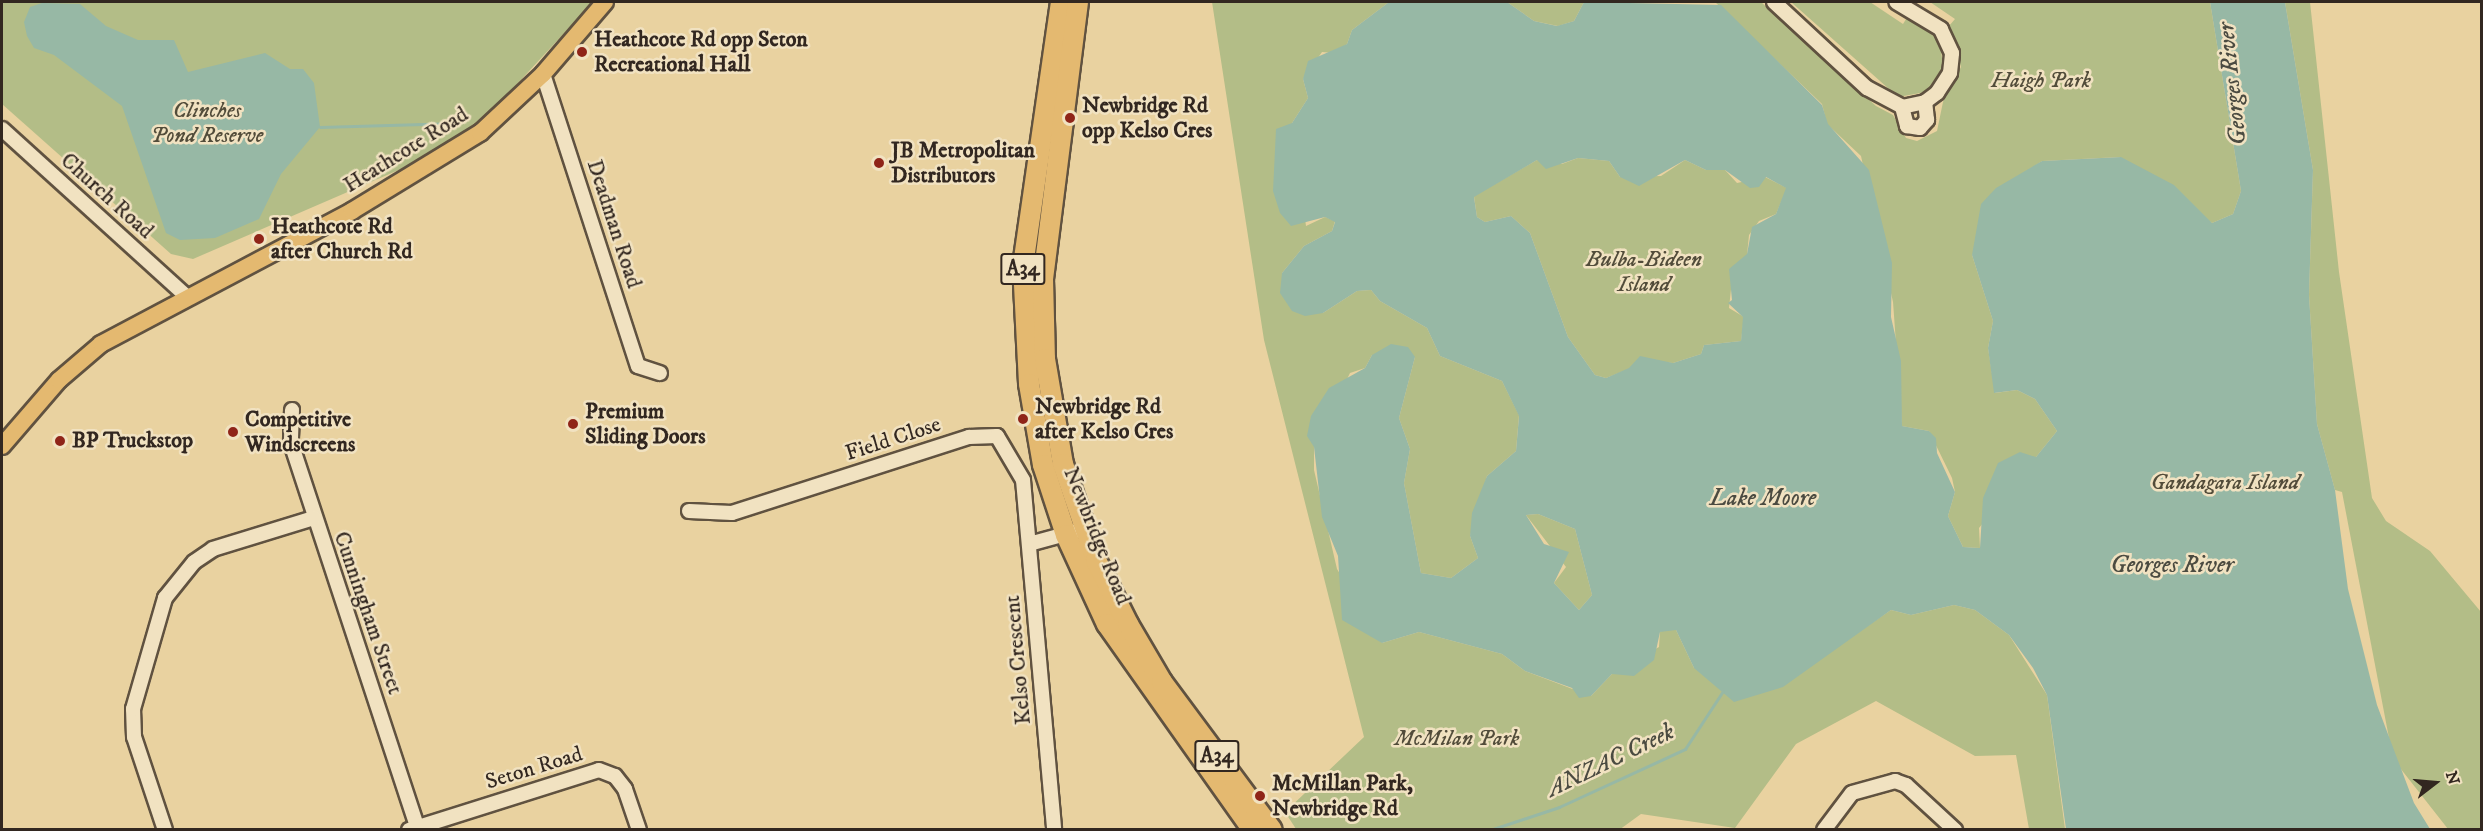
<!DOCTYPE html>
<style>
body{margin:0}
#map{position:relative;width:2483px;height:831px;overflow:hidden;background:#e9d2a0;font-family:"IM FELL DW Pica",serif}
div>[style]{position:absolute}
.green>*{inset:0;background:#b3bd87}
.water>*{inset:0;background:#97b8a5}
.stream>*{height:3px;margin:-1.5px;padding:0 1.5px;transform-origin:1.5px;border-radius:1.5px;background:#97b8a5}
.roads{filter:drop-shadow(2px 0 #605240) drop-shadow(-2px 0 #605240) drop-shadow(0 2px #605240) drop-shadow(0 -2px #605240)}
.minor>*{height:14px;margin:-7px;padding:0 7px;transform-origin:7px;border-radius:7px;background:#f1e2c1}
.major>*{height:16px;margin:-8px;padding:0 8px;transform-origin:8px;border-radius:8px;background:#e4b970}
.highway>*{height:20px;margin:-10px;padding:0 10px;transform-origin:10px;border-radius:10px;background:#e4b970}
.dots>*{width:16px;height:16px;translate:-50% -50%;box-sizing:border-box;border:3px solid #f1e2c1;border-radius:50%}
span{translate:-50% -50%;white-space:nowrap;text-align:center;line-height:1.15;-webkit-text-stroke:5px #f1e2c1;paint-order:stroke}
.shield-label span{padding:2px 4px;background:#f1e2c1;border:2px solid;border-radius:4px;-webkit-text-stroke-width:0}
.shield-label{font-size:21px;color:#322720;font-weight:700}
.poi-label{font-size:22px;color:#322720;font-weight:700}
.left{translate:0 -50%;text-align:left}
.park-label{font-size:22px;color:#524c3a;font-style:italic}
.street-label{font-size:22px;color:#322720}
.water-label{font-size:24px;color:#4b4b41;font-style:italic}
.frame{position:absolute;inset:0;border:3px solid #322720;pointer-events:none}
.north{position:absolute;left:2405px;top:753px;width:60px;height:60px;-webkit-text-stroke:4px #f1e2c1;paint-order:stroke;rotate:74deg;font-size:16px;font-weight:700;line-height:24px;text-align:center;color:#322720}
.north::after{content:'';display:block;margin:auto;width:21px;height:27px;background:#322720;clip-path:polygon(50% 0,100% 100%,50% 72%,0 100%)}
</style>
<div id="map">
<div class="green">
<div style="clip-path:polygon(2px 2px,593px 2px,491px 112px,431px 156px,193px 259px,171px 254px,2px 104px)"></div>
<div style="clip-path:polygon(1212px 2px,1389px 2px,1352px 30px,1347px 44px,1335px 53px,1322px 52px,1303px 79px,1308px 98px,1292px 123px,1306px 226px,1325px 217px,1335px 221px,1332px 231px,1304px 246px,1282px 273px,1323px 313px,1357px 291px,1371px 290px,1380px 301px,1427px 328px,1440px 356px,1502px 381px,1519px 415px,1516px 451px,1487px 476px,1470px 536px,1478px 558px,1451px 578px,1421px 573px,1404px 483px,1410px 449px,1399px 418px,1415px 357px,1372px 355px,1365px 368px,1350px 373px,1314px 447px,1314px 470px,1337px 569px,1382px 643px,1419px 632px,1502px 654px,1525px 671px,1591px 696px,1612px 674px,1659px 647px,1660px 632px,1666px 628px,1676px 630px,1694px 668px,1835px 648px,1891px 610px,1911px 615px,1954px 605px,1975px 610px,2009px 635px,2047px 695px,2065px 829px,2029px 829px,2016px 755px,1975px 756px,1876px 701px,1796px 744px,1735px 828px,1641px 814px,1619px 830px,1296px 829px,1285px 812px,1364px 737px,1264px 340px)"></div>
<div style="clip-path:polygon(1507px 2px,1584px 2px,1574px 21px,1558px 26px,1534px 21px)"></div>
<div style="clip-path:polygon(1715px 2px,1761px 2px,1876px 106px,1893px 115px,1906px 138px,1917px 141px,1937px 131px,1943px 102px,1961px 67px,1949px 26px,1955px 19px,1930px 2px,2210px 2px,2241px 191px,2233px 214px,2212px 223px,2120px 157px,2042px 161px,2021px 175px,1972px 255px,1993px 321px,1988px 348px,1995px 393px,2017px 390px,2035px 399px,2057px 431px,1979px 528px,1980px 548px,1963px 547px,1948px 516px,1955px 492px,1952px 478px,1929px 431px,1902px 426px,1893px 302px,1861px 156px,1827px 124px,1822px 104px)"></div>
<div style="clip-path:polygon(1791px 2px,1870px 2px,1903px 24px,1908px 16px,1940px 41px,1943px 67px,1926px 92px,1898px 97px)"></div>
<div style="clip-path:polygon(2285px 2px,2310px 2px,2339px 272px,2372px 498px,2386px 521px,2430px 551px,2481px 612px,2481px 829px,2448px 829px,2393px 759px,2342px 492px,2335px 490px,2317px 424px,2309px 295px,2313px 170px)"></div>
<div style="clip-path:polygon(1578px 158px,1609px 161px,1620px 177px,1661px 176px,1685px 160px,1706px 170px,1725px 170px,1737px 183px,1765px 177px,1787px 188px,1776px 214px,1759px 221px,1749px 235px,1747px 255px,1732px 280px,1729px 308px,1744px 317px,1741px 341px,1704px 345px,1701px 354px,1673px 363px,1649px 361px,1606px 378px,1595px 375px,1568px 337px,1530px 233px,1511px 216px,1485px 222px,1477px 217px,1474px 196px,1537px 160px,1562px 164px)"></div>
<div style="clip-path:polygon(1538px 514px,1575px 529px,1592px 595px,1579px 610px,1554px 583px,1566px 567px,1526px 515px)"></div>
</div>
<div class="water">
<div style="clip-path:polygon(evenodd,1389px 2px,1507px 2px,1534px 21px,1557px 26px,1574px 21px,1584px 2px,1721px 5px,1822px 105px,1828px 124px,1869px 170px,1892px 263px,1891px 317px,1901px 361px,1902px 426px,1929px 431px,1936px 438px,1937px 453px,1955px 492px,1948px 516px,1963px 547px,1980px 548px,1983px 498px,1998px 463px,2020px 452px,2036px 457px,2057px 431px,2035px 399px,2017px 390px,1994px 393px,1988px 348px,1993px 321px,1972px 255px,1981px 204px,1996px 188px,2042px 161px,2121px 157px,2174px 185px,2212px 223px,2233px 214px,2241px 191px,2210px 2px,2285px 2px,2313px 170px,2309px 295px,2317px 424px,2335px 490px,2348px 589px,2377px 705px,2414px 803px,2430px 829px,2066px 829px,2047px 695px,2033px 668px,2009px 635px,1975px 610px,1954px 605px,1911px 615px,1891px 610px,1783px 687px,1734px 702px,1694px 668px,1676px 630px,1660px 632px,1654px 660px,1634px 676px,1612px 674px,1591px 696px,1579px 698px,1572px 688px,1525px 671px,1502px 654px,1419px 632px,1382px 643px,1342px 620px,1338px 556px,1322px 517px,1314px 447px,1307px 436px,1311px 416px,1329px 388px,1365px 368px,1372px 355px,1391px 344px,1408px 347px,1415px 357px,1399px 418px,1410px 449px,1404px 483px,1421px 573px,1451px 578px,1478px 558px,1470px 536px,1472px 513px,1487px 476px,1516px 451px,1519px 416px,1502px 381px,1440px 356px,1427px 328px,1380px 301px,1371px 290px,1357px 291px,1323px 313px,1305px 316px,1292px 311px,1280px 293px,1282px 273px,1304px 246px,1332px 231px,1335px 222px,1325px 217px,1291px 226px,1280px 213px,1273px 191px,1276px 129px,1292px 123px,1308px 98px,1303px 79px,1308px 61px,1347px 44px,1352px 30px,1389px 2px,1578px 158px,1609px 161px,1620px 177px,1639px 186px,1685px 160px,1706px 170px,1725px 170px,1750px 188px,1759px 187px,1766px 177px,1786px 188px,1776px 214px,1752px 227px,1747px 254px,1729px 269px,1732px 300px,1728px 303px,1743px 317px,1741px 341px,1704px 345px,1701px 354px,1673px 363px,1640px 356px,1629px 368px,1606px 378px,1595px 375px,1568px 337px,1530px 233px,1511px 216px,1485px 222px,1477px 217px,1474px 197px,1537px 160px,1546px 169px,1578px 158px,1389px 2px,1538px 514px,1575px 529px,1592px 595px,1579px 610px,1554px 583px,1569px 552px,1544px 544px,1526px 515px,1538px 514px)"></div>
<div style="clip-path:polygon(42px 3px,80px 4px,106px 26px,138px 40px,174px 40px,188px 72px,265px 53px,290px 69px,303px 69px,314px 83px,320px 127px,281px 174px,259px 219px,215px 238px,180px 240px,166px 233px,122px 106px,54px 55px,34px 48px,27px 36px,24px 22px,30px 7px)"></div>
</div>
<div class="stream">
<div style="left:320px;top:127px;width:138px;rotate:-1.7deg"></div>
<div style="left:1490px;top:830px;width:73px;rotate:-18.4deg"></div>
<div style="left:1559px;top:807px;width:139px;rotate:-24.7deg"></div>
<div style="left:1685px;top:749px;width:69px;rotate:-56.8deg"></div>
</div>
<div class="roads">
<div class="minor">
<div style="left:1774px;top:2px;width:127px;rotate:42.8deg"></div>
<div style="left:1867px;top:88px;width:40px;rotate:28deg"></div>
<div style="left:1902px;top:107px;width:24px;rotate:-12deg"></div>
<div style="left:1925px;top:102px;width:15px;rotate:-37deg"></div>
<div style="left:1937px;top:93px;width:24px;rotate:-57deg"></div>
<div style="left:1950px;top:73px;width:20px;rotate:-84deg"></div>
<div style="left:1952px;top:53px;width:26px;rotate:-115deg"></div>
<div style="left:1941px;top:29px;width:52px;rotate:-149deg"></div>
<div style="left:543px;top:74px;width:307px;rotate:72deg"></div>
<div style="left:638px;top:366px;width:23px;rotate:18deg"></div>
<div style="left:1902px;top:107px;width:20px;rotate:75deg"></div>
<div style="left:1907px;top:126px;width:13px;rotate:9deg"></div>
<div style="left:1920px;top:128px;width:11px;rotate:-49deg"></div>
<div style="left:1927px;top:120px;width:18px;rotate:-96deg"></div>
<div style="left:2px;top:129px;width:247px;rotate:42.2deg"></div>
<div style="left:292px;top:410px;width:33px;rotate:92deg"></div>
<div style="left:291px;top:443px;width:404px;rotate:71.8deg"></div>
<div style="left:689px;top:511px;width:43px;rotate:2.7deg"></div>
<div style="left:732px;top:513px;width:249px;rotate:-17.8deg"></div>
<div style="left:969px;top:437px;width:28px;rotate:-2deg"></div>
<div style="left:997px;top:436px;width:51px;rotate:59.4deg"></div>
<div style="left:1023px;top:480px;width:351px;rotate:84.9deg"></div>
<div style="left:1029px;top:544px;width:57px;rotate:-15.3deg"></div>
<div style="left:165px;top:830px;width:98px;rotate:-108.4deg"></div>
<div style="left:134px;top:737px;width:28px;rotate:-92deg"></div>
<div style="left:133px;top:709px;width:116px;rotate:-73.9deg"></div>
<div style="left:165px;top:598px;width:46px;rotate:-51.1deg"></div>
<div style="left:194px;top:562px;width:23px;rotate:-34deg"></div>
<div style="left:213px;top:549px;width:106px;rotate:-17.1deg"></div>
<div style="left:409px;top:830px;width:199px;rotate:-17.5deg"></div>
<div style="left:599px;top:770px;width:17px;rotate:21deg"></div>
<div style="left:615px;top:776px;width:16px;rotate:52deg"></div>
<div style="left:625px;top:789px;width:43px;rotate:71.1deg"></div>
<div style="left:1824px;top:830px;width:46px;rotate:-52.9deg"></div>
<div style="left:1852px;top:793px;width:45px;rotate:-15.6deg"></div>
<div style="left:1895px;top:781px;width:12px;rotate:20deg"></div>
<div style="left:1906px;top:785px;width:67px;rotate:42.6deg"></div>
</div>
<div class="major">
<div style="left:2px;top:446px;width:87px;rotate:-49.2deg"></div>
<div style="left:59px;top:380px;width:55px;rotate:-40.6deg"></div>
<div style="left:101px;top:344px;width:284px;rotate:-27.9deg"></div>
<div style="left:352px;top:211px;width:150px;rotate:-31.4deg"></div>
<div style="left:480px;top:133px;width:86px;rotate:-43.1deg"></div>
<div style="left:543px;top:74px;width:95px;rotate:-49.3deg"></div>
</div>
<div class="highway">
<div style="left:1061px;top:2px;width:266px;rotate:98.2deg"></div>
<div style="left:1023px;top:265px;width:119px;rotate:87.1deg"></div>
<div style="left:1029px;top:384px;width:82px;rotate:80.2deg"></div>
<div style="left:1043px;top:465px;width:74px;rotate:71.8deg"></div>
<div style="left:1066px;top:535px;width:98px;rotate:65.3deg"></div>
<div style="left:1107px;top:624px;width:252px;rotate:54.7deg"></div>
<div style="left:1078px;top:2px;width:279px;rotate:97.2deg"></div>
<div style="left:1043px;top:279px;width:80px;rotate:88.6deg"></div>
<div style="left:1045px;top:359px;width:107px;rotate:80.3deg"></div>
<div style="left:1063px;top:464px;width:102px;rotate:71deg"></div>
<div style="left:1096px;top:560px;width:72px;rotate:63.4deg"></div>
<div style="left:1128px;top:624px;width:67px;rotate:59.6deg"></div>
<div style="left:1162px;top:682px;width:184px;rotate:53.4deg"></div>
</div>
</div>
<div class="dots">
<div style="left:582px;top:52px;background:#8f2418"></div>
<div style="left:1070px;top:118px;background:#8f2418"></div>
<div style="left:879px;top:163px;background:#8f2418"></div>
<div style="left:259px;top:239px;background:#8f2418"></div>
<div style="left:1023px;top:419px;background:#8f2418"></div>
<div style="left:573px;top:424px;background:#8f2418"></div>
<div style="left:233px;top:432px;background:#8f2418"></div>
<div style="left:60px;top:441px;background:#8f2418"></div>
<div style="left:1260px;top:796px;background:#8f2418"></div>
</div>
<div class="shield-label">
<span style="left:1023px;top:269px">A34</span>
<span style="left:1217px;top:756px">A34</span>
</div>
<div class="poi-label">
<span class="left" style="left:594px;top:52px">Heathcote Rd opp Seton<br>Recreational Hall</span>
<span class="left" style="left:1082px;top:118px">Newbridge Rd<br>opp Kelso Cres</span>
<span class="left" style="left:891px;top:163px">JB Metropolitan<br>Distributors</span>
<span class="left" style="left:271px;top:239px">Heathcote Rd<br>after Church Rd</span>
<span class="left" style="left:1035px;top:419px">Newbridge Rd<br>after Kelso Cres</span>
<span class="left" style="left:585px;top:424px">Premium<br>Sliding Doors</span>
<span class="left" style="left:245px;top:432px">Competitive<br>Windscreens</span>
<span class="left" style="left:72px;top:441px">BP Truckstop</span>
<span class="left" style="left:1272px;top:796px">McMillan Park,<br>Newbridge Rd</span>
</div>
<div class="park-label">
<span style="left:2041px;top:81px">Haigh Park</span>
<span style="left:207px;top:123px">Clinches<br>Pond Reserve</span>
<span style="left:1644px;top:272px">Bulba-Bideen<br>Island</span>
<span style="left:2225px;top:483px">Gandagara Island</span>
<span style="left:1457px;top:739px">McMilan Park</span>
</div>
<div class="street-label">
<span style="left:406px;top:150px;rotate:-32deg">Heathcote Road</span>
<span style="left:107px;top:196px;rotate:42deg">Church Road</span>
<span style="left:614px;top:224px;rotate:72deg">Deadman Road</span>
<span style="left:893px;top:439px;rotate:-18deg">Field Close</span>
<span style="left:1097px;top:536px;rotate:68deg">Newbridge Road</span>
<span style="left:368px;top:613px;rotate:71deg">Cunningham Street</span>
<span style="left:1018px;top:660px;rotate:-95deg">Kelso Crescent</span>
<span style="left:534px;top:768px;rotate:-17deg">Seton Road</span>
</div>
<div class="water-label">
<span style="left:2233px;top:84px;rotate:-96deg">Georges River</span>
<span style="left:1763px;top:499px">Lake Moore</span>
<span style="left:2172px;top:566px">Georges River</span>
<span style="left:1611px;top:761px;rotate:-26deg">ANZAC Creek</span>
</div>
<div class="frame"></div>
<div class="north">N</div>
</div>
